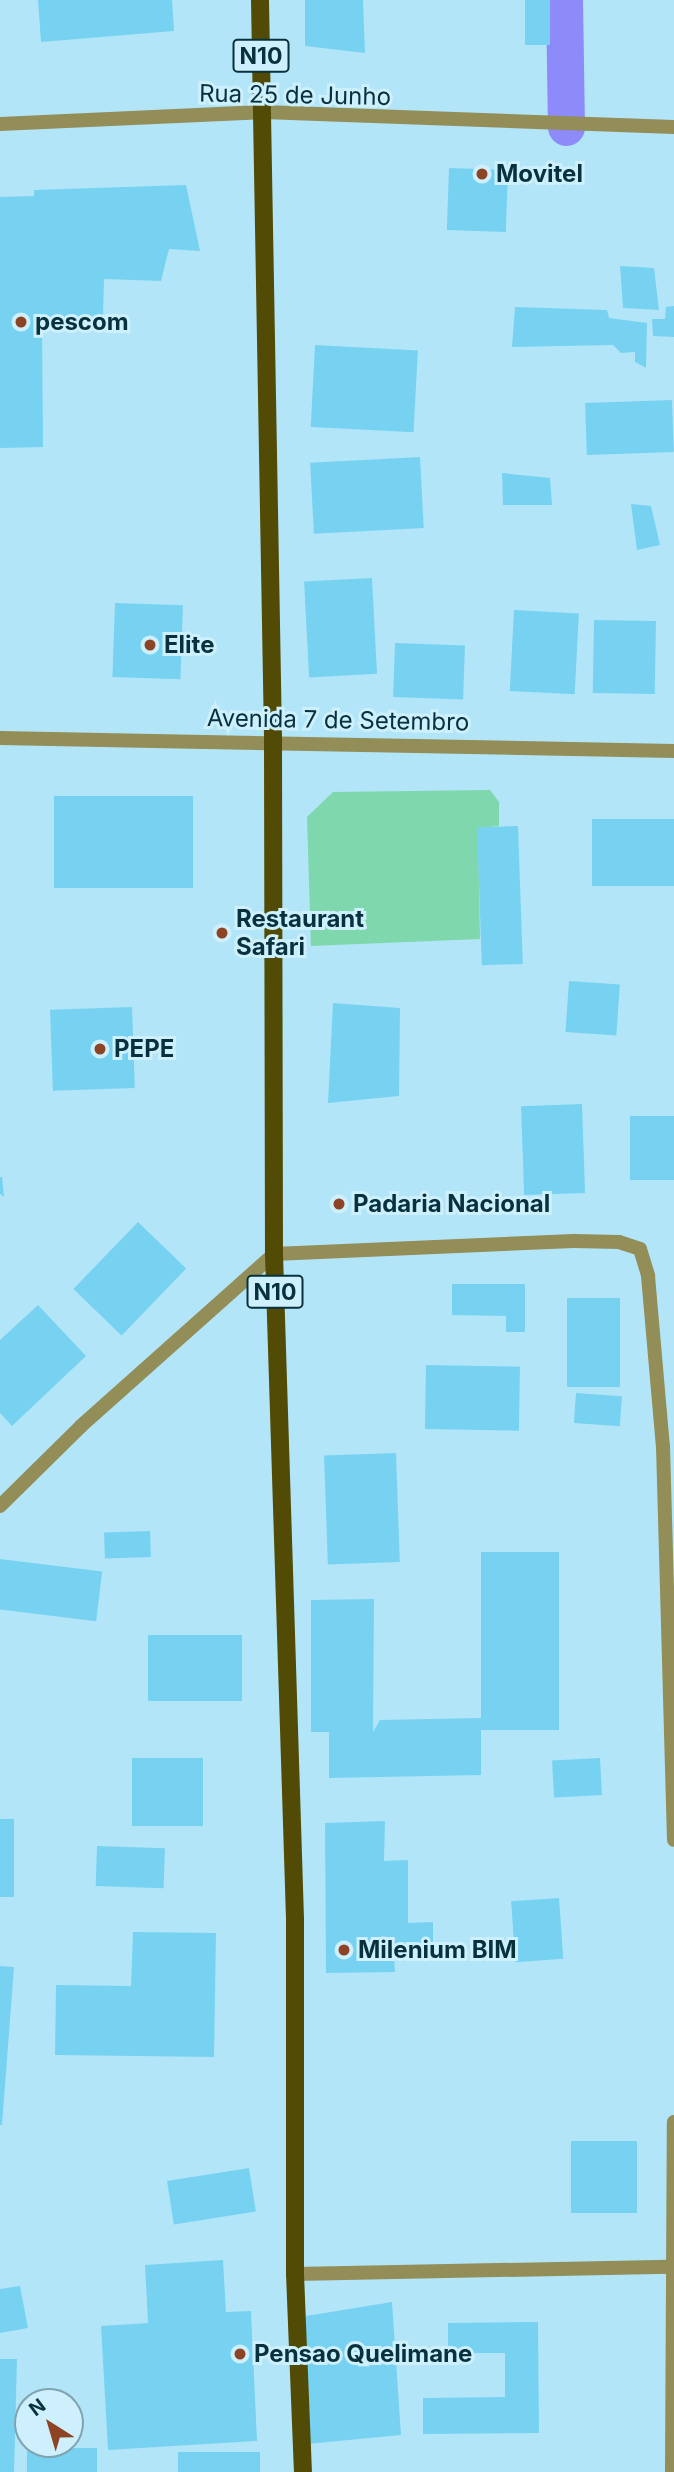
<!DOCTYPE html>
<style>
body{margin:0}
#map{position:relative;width:674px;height:2472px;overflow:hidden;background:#b3e5f8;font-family:Inter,sans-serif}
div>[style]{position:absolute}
.green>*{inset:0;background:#7ed7ad}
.canal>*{height:37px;margin:-18.5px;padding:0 18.5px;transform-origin:18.5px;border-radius:18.5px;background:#8d8afa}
.building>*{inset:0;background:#77d2f2;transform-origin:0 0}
.minor>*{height:14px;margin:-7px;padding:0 7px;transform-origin:7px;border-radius:7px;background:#938d58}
.tertiary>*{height:14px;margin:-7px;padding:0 7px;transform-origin:7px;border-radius:7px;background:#938d58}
.primary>*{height:18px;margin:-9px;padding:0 9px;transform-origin:9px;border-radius:9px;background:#524b05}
.dots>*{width:19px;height:19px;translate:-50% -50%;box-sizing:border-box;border:4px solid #cef0fc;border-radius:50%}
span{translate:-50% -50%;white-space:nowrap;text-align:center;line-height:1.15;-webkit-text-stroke:6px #cef0fc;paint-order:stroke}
.shield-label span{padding:2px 5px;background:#cef0fc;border:2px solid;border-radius:5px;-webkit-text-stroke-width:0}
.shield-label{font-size:23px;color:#08313e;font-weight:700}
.street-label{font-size:24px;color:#08313e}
.poi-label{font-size:24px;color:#08313e;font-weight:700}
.left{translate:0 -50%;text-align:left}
.north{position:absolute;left:14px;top:2388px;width:70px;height:70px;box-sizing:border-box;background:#cef0fc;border:2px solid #7fa4b0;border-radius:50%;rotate:323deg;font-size:19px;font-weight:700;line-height:28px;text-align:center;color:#08313e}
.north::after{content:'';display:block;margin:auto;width:24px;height:32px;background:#8d4425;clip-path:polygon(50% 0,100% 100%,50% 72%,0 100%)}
</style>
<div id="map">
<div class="green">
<div style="clip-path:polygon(490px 790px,499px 802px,499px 826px,478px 828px,480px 939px,311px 946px,307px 817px,333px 792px)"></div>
</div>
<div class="canal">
<div style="left:564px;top:0;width:127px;rotate:89.1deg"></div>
</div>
<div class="building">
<div style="clip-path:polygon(38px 0,172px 0,174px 31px,41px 42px)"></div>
<div style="clip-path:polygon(305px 0,363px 0,365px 53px,305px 46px)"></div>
<div style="left:525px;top:0;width:25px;height:45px"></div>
<div style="left:449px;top:168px;width:59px;height:62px;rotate:2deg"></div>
<div style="clip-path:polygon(186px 185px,200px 251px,169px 249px,161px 281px,104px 279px,103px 317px,42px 321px,43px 447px,0 448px,0 197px,34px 196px,34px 190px)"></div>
<div style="clip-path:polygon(620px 266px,654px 268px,659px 310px,623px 308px)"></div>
<div style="clip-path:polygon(674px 306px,674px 337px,653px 336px,652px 319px,665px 319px,666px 307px)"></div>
<div style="clip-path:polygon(515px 307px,607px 310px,609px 318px,647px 323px,646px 368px,635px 362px,635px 352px,621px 353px,613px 345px,512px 347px)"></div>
<div style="left:315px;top:345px;width:103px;height:82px;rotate:3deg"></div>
<div style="left:672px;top:400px;width:52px;height:87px;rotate:88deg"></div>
<div style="left:420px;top:457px;width:71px;height:110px;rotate:87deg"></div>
<div style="clip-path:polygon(502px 473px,550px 478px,552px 505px,503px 505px)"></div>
<div style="clip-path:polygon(631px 504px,651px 506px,660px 545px,637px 550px)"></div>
<div style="left:372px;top:578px;width:96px;height:68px;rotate:87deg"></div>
<div style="left:115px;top:603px;width:68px;height:74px;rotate:2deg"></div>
<div style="left:514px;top:610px;width:65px;height:81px;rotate:3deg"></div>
<div style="left:594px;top:620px;width:62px;height:73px;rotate:1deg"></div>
<div style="left:395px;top:643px;width:70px;height:54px;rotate:2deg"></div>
<div style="left:54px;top:796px;width:139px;height:92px"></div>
<div style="left:674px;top:819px;width:67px;height:82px;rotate:90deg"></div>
<div style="left:518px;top:826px;width:138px;height:41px;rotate:88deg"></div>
<div style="left:569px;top:981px;width:51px;height:51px;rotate:4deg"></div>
<div style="clip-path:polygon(333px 1003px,400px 1008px,399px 1096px,328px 1103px)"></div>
<div style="left:132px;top:1007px;width:81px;height:82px;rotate:88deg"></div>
<div style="left:582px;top:1104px;width:89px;height:61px;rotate:88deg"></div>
<div style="left:674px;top:1116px;width:64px;height:44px;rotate:90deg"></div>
<div style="clip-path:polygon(0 1177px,2px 1177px,4px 1197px,0 1194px)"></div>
<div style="left:138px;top:1222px;width:67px;height:93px;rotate:44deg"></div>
<div style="clip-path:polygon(452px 1284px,525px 1284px,525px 1332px,506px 1332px,506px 1316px,452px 1315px)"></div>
<div style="left:567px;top:1298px;width:53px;height:89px"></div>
<div style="clip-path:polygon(38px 1305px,86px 1356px,12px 1426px,0 1413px,0 1340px)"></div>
<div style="left:426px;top:1365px;width:94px;height:64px;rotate:1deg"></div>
<div style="left:576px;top:1393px;width:46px;height:30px;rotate:4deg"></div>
<div style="left:396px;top:1453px;width:109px;height:72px;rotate:88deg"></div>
<div style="left:150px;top:1531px;width:26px;height:46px;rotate:88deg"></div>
<div style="left:559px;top:1552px;width:178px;height:78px;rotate:90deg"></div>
<div style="left:0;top:1559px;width:103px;height:50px;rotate:7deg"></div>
<div style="clip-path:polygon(374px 1599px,373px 1732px,380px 1720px,481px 1718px,481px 1775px,329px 1778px,329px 1732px,311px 1732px,311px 1600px)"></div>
<div style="left:148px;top:1635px;width:94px;height:66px"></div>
<div style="left:132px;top:1758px;width:71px;height:68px"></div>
<div style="left:600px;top:1758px;width:37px;height:48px;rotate:87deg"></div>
<div style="left:0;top:1819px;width:14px;height:78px"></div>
<div style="clip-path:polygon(385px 1821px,384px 1861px,408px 1860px,408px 1923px,433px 1922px,433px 1956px,394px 1957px,395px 1972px,326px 1973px,325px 1823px)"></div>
<div style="left:97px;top:1846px;width:68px;height:40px;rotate:2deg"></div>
<div style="left:559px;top:1898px;width:61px;height:48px;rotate:86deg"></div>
<div style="clip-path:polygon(133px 1932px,216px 1933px,214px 2057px,55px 2055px,56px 1985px,131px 1986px)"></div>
<div style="clip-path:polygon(0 1966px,14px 1967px,2px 2125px,0 2125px)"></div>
<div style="left:571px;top:2141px;width:66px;height:72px"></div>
<div style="left:249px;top:2168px;width:44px;height:83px;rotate:81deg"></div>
<div style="clip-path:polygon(223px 2260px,226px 2312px,251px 2311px,257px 2441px,108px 2450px,101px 2326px,148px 2323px,145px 2265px)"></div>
<div style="clip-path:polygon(20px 2286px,28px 2328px,0 2333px,0 2289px)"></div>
<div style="clip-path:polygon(392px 2302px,401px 2435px,307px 2444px,306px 2316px)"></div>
<div style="clip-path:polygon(538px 2322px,539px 2433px,423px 2434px,423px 2398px,505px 2397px,505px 2353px,448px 2353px,448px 2323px)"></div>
<div style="clip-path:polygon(0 2359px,17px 2359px,14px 2472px,0 2472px)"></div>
<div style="left:97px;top:2448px;width:24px;height:70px;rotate:90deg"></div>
<div style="left:178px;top:2452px;width:82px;height:20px"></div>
</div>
<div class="minor">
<div style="left:0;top:738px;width:674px;rotate:1.1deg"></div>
<div style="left:0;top:1506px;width:114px;rotate:-44.6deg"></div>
<div style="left:81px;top:1426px;width:259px;rotate:-41.7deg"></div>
<div style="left:274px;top:1254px;width:300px;rotate:-2.5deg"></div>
<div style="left:574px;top:1241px;width:45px;rotate:1.3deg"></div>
<div style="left:619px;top:1242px;width:22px;rotate:18deg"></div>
<div style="left:640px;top:1249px;width:28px;rotate:73deg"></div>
<div style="left:648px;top:1276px;width:171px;rotate:85deg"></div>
<div style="left:663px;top:1446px;width:394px;rotate:88.4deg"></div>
<div style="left:295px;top:2274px;width:375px;rotate:-1.1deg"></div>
<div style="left:672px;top:2472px;width:350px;rotate:-89.7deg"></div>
</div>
<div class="tertiary">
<div style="left:0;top:124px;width:263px;rotate:-2.6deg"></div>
<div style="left:263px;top:112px;width:411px;rotate:2.1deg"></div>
</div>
<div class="primary">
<div style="left:260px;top:0;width:741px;rotate:88.99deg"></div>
<div style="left:273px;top:741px;width:513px;rotate:89.89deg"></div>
<div style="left:274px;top:1254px;width:665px;rotate:88.19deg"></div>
<div style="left:295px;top:1919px;width:355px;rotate:90deg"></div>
<div style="left:295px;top:2274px;width:198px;rotate:87.7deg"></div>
</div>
<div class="dots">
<div style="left:482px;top:174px;background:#8d4425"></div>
<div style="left:21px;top:322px;background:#8d4425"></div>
<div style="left:150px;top:645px;background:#8d4425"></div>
<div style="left:222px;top:933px;background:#8d4425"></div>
<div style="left:100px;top:1049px;background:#8d4425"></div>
<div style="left:339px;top:1204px;background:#8d4425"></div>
<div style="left:344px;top:1950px;background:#8d4425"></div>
<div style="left:240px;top:2354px;background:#8d4425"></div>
</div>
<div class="shield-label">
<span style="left:261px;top:56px">N10</span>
<span style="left:275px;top:1292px">N10</span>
</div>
<div class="street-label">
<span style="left:295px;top:95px;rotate:1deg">Rua 25 de Junho</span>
<span style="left:338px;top:720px;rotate:1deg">Avenida 7 de Setembro</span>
</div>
<div class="poi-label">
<span class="left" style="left:496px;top:174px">Movitel</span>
<span class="left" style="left:35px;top:322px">pescom</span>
<span class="left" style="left:164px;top:645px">Elite</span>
<span class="left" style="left:236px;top:933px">Restaurant<br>Safari</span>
<span class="left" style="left:114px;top:1049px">PEPE</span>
<span class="left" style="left:353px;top:1204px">Padaria Nacional</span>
<span class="left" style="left:358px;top:1950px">Milenium BIM</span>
<span class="left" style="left:254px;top:2354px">Pensao Quelimane</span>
</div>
<div class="north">N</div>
</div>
